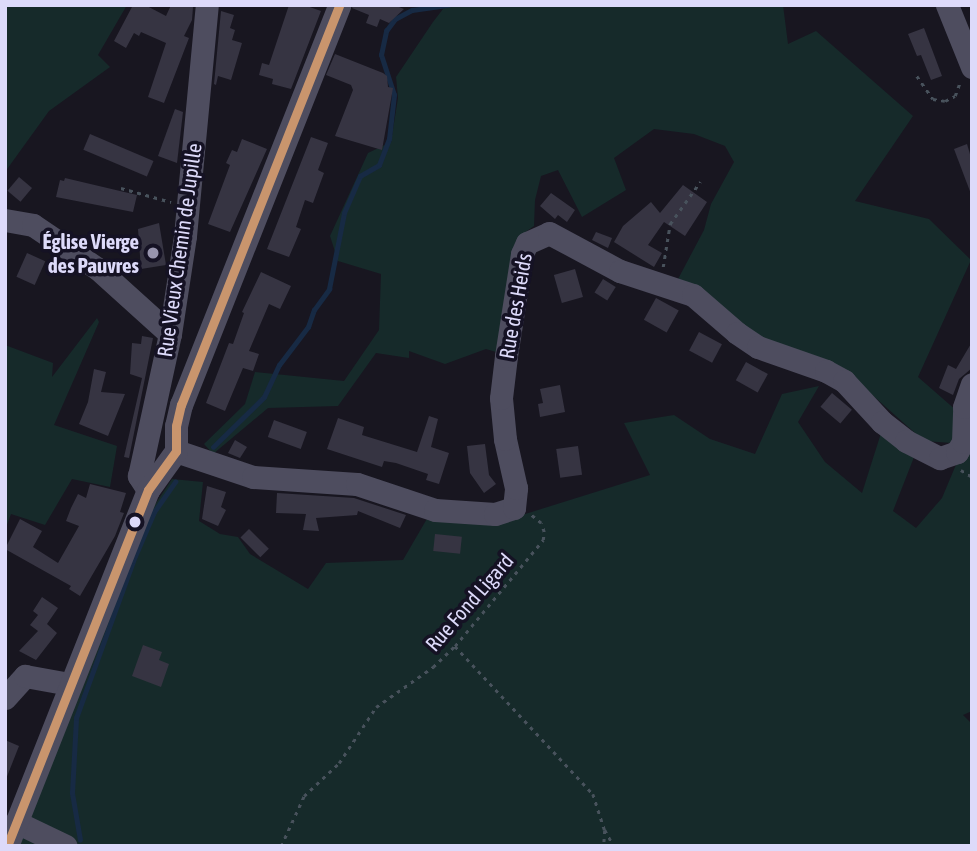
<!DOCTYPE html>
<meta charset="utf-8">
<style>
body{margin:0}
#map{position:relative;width:977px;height:851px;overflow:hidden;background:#181620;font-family:"Asap Condensed",sans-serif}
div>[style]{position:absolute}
.green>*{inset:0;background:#162a2a}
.stream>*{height:4.5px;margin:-2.25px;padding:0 2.25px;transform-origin:2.25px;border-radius:2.25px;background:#172a44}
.building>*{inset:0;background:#363442;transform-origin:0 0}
.path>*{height:2.5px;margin-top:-1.25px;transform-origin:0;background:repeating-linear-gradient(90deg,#48525c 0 3.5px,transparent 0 8.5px)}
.minor>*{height:23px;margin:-11.5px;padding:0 11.5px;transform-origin:11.5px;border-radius:11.5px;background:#4e4d5f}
.bus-1>*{height:9px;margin:-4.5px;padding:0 4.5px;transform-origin:4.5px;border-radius:4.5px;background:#c9956d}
.dots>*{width:19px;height:19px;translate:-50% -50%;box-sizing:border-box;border:4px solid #151224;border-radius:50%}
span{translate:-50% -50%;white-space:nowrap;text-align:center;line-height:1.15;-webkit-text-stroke:7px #151224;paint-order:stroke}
.poi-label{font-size:21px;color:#dddafa;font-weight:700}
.right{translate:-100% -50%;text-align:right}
.street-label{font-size:21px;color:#dddafa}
.frame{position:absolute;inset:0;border:7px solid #dddafa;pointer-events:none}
</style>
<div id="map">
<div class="green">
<div style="clip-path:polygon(5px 5px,127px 5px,98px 55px,110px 67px,49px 111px,5px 172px)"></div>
<div style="clip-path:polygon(453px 5px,783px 5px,788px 44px,816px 31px,913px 116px,855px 201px,929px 219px,971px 260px,918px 377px,957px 411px,952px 443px,924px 441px,851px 376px,753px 336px,677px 281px,704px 230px,711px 204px,734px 162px,725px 146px,694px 134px,654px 129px,614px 158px,626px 190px,582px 217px,558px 170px,541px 176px,535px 200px,534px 226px,524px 233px,496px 352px,486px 349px,445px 364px,409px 351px,409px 358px,376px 353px,338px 406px,268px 408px,213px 454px,204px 444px,245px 404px,255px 372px,344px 381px,379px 330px,381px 274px,338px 261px,330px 236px,368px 153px,391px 142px,398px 98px,396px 77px,433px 22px,443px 9px)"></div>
<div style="clip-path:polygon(97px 318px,99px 322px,54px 425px,117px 446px,110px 487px,72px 479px,45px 525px,11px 514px,5px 530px,5px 345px,53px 363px,52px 377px)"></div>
<div style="clip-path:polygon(819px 386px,798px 422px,825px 462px,862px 493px,882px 430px,916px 452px,893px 511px,916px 528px,942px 498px,955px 467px,968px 445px,972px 400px,972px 711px,963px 715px,972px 724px,972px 846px,15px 846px,150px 512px,172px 479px,203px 482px,199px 521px,220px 534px,238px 537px,250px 554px,308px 589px,326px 563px,403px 560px,428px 517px,522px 515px,650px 475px,624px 423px,674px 415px,710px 439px,755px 454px,782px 394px)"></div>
</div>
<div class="stream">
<div style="left:213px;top:447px;width:71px;rotate:-44.4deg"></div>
<div style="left:264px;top:397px;width:35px;rotate:-65deg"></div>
<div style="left:279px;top:365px;width:48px;rotate:-52.7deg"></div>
<div style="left:308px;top:327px;width:18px;rotate:-71deg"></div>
<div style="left:314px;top:310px;width:26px;rotate:-54deg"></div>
<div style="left:329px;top:289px;width:77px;rotate:-78.8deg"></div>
<div style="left:344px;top:213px;width:40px;rotate:-66.6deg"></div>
<div style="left:360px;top:176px;width:22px;rotate:-30deg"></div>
<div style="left:379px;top:165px;width:28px;rotate:-69deg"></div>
<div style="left:389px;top:139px;width:44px;rotate:-83.5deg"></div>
<div style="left:394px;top:95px;width:42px;rotate:-108deg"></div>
<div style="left:381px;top:55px;width:25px;rotate:-78deg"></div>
<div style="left:386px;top:31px;width:15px;rotate:-53deg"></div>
<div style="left:395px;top:19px;width:19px;rotate:-28deg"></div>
<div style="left:412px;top:10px;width:37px;rotate:-8deg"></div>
<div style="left:80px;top:840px;width:48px;rotate:-99.7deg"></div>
<div style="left:72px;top:793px;width:75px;rotate:-86.9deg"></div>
<div style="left:76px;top:718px;width:167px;rotate:-70deg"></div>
<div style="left:133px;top:561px;width:53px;rotate:-66.8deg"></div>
<div style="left:154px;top:512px;width:37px;rotate:-55deg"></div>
</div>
<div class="building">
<div style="clip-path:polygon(133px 5px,145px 5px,166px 16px,171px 5px,193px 7px,192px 20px,184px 36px,189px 38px,164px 103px,148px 97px,166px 43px,141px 32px,139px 36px,134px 33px,126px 48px,114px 41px)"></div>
<div style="clip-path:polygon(289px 5px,304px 5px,321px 11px,291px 89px,272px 84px,273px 79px,259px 75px,262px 63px,269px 65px)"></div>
<div style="clip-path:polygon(353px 5px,394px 5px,404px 9px,389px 23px,380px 19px,377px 27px,366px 23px,369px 15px,352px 8px)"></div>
<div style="clip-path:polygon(221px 11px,234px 15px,230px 28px,235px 30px,232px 40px,242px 43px,231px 80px,218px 76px,216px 85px,214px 84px)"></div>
<div style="clip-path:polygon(924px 28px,942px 76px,931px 80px,921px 55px,917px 56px,908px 34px)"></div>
<div style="clip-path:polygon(335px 54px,383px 73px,387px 76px,388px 87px,393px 88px,382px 150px,335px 136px,353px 90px,351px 85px,326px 75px)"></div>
<div style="clip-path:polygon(175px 109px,183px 112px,177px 163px,158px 156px)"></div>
<div style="left:90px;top:134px;width:69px;height:17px;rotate:23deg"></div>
<div style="clip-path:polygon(311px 137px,328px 143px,318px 170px,324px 173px,313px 203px,305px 200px,296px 227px,301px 229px,289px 257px,267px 249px)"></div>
<div style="clip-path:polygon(242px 139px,267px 149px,230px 232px,208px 224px,230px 165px,226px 163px,232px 150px,237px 152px)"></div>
<div style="clip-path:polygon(967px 144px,972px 161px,971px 194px,954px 149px)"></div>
<div style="left:19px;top:177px;width:17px;height:18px;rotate:40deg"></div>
<div style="clip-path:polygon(65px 178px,137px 195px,133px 212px,56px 197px,60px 180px,64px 181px)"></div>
<div style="clip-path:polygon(683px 185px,707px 202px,685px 236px,664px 222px,648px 245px,662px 253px,654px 267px,614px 242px,623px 226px,651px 202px,660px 213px)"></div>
<div style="clip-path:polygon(551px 193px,575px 210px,567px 222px,558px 215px,555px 219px,540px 206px)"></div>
<div style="clip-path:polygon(159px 223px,166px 265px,141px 269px,138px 229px)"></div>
<div style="clip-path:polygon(596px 232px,612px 238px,608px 248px,592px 240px)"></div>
<div style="left:27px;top:253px;width:20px;height:26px;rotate:24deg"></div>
<div style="left:575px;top:269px;width:29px;height:22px;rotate:74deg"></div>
<div style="clip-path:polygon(261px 272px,291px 286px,280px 309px,269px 304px,249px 351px,259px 354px,253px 371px,243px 368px,225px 411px,206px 403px,229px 343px,233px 344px,244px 313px,242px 312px)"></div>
<div style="left:603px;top:279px;width:15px;height:16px;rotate:32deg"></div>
<div style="left:656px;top:298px;width:26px;height:25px;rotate:29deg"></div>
<div style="left:699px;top:332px;width:26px;height:21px;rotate:28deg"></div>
<div style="clip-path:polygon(142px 336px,153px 338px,129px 458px,124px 457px,142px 378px,130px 374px,132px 343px,141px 344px)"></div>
<div style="clip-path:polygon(972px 342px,972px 368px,959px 379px,953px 395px,939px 388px,948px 365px,956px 369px)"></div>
<div style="left:746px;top:362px;width:25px;height:21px;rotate:29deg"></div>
<div style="clip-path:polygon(94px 369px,106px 372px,101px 392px,125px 394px,108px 436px,79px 424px,88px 402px)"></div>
<div style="clip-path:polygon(560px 385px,565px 412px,540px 417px,538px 404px,543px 403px,540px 389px)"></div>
<div style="left:832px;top:393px;width:26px;height:18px;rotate:40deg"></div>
<div style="clip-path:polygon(429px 416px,438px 419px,431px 447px,449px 453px,439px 484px,426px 480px,428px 474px,396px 463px,384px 461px,382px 467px,327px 449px,338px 418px,364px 427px,362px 435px,417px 452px)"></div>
<div style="left:274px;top:420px;width:35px;height:18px;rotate:20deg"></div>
<div style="clip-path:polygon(235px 440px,247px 447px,240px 458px,228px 453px)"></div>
<div style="clip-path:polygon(485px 444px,489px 475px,496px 484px,484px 493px,470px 473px,467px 446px)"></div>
<div style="left:578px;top:446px;width:29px;height:22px;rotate:82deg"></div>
<div style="clip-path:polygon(90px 484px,126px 493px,120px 512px,124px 513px,115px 536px,80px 596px,69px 589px,71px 586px,5px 549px,20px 519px,42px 531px,33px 547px,58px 563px,79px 526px,66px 521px,71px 508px,78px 494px,86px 498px)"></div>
<div style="clip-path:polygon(207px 486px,226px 492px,221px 507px,226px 510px,218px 526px,202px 519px)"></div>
<div style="clip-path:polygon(277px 493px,354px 498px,406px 515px,400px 528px,358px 511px,357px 515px,316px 518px,319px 531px,303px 530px,306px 514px,276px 513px)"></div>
<div style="left:249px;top:529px;width:28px;height:12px;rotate:45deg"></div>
<div style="left:435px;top:534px;width:27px;height:17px;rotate:6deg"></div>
<div style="clip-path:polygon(42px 597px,58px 608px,47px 624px,57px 633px,36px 660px,19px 651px,38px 631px,30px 625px,38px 615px,33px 611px)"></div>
<div style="clip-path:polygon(143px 645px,162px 652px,159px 660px,169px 664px,161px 687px,132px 676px)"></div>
<div style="clip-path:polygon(5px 740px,19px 746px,6px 779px,5px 779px)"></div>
</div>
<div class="path">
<div style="left:917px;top:76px;width:28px;rotate:55deg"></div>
<div style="left:933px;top:99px;width:12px;rotate:9deg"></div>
<div style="left:945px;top:101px;width:11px;rotate:-27deg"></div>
<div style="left:955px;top:96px;width:15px;rotate:-70deg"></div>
<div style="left:121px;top:188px;width:52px;rotate:15.6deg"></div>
<div style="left:663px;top:267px;width:44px;rotate:-80.8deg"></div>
<div style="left:670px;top:224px;width:52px;rotate:-54.5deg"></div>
<div style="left:961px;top:470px;width:13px;rotate:32deg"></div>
<div style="left:455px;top:646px;width:202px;rotate:47deg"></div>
<div style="left:593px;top:794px;width:38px;rotate:72deg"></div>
<div style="left:605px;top:830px;width:16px;rotate:94deg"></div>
<div style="left:605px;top:830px;width:18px;rotate:61deg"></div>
<div style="left:281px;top:846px;width:55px;rotate:-65.3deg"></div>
<div style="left:304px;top:796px;width:48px;rotate:-43.3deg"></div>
<div style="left:339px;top:763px;width:67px;rotate:-56.5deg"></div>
<div style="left:376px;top:707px;width:70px;rotate:-35.1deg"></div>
<div style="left:433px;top:667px;width:30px;rotate:-44deg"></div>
<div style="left:455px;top:646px;width:138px;rotate:-50.3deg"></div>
<div style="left:543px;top:540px;width:8px;rotate:-83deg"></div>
<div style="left:544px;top:532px;width:9px;rotate:-108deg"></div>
<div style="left:541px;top:523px;width:14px;rotate:-141deg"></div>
</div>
<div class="minor">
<div style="left:947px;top:5px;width:67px;rotate:68deg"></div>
<div style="left:5px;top:220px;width:28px;rotate:10deg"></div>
<div style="left:33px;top:225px;width:78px;rotate:34.1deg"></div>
<div style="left:98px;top:269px;width:97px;rotate:42.1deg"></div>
<div style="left:176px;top:451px;width:81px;rotate:18.7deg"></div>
<div style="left:253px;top:477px;width:104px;rotate:3.9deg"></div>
<div style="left:357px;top:484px;width:82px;rotate:18.4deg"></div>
<div style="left:435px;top:510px;width:60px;rotate:3.8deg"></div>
<div style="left:495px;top:514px;width:20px;rotate:-18deg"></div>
<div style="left:514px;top:508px;width:20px;rotate:-84deg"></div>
<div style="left:516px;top:488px;width:50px;rotate:-102.7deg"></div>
<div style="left:505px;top:439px;width:41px;rotate:-95.6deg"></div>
<div style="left:501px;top:398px;width:42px;rotate:-83.2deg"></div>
<div style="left:506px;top:356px;width:103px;rotate:-81.1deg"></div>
<div style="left:522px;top:254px;width:12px;rotate:-66deg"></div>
<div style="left:527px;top:243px;width:24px;rotate:-24deg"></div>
<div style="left:549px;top:233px;width:81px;rotate:28.2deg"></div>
<div style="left:620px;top:271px;width:77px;rotate:18.2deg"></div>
<div style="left:693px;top:295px;width:58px;rotate:40.8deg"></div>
<div style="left:737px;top:333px;width:25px;rotate:34deg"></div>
<div style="left:758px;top:347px;width:72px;rotate:19.4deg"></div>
<div style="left:826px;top:371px;width:21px;rotate:29deg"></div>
<div style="left:844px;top:381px;width:56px;rotate:47.2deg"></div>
<div style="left:882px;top:422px;width:31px;rotate:38deg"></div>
<div style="left:906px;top:441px;width:38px;rotate:27deg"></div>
<div style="left:940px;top:458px;width:18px;rotate:-19deg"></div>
<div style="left:957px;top:452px;width:12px;rotate:-59deg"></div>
<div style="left:963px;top:442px;width:35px;rotate:-88deg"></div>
<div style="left:964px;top:407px;width:24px;rotate:-71deg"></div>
<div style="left:148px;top:490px;width:17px;rotate:-123deg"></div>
<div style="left:139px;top:476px;width:145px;rotate:-77.7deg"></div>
<div style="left:170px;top:334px;width:99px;rotate:-81.3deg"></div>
<div style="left:185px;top:236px;width:232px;rotate:-84.6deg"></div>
<div style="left:5px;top:698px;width:30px;rotate:-48deg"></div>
<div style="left:25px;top:676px;width:45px;rotate:10.3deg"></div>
<div style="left:16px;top:822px;width:55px;rotate:25.6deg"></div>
<div style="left:7px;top:846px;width:383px;rotate:-68.4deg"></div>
<div style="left:148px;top:490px;width:48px;rotate:-54.3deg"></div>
<div style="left:176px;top:451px;width:25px;rotate:-90deg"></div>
<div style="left:176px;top:426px;width:22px;rotate:-77deg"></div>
<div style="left:181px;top:405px;width:430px;rotate:-68.4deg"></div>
</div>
<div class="bus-1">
<div style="left:7px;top:846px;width:383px;rotate:-68.4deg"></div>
<div style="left:148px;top:490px;width:48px;rotate:-54.3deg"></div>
<div style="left:176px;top:451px;width:25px;rotate:-90deg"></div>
<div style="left:176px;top:426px;width:22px;rotate:-77deg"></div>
<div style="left:181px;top:405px;width:430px;rotate:-68.4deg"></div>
</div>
<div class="dots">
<div style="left:153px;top:253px;background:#9895ae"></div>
<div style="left:135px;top:522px;background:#dddafa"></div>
</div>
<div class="poi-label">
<span class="right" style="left:139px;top:253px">Église Vierge<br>des Pauvres</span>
</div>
<div class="street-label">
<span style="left:179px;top:250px;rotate:-82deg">Rue Vieux Chemin de Jupille</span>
<span style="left:515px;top:306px;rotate:-80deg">Rue des Heids</span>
<span style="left:469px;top:602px;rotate:-49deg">Rue Fond Ligard</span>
</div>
<div class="frame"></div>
</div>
